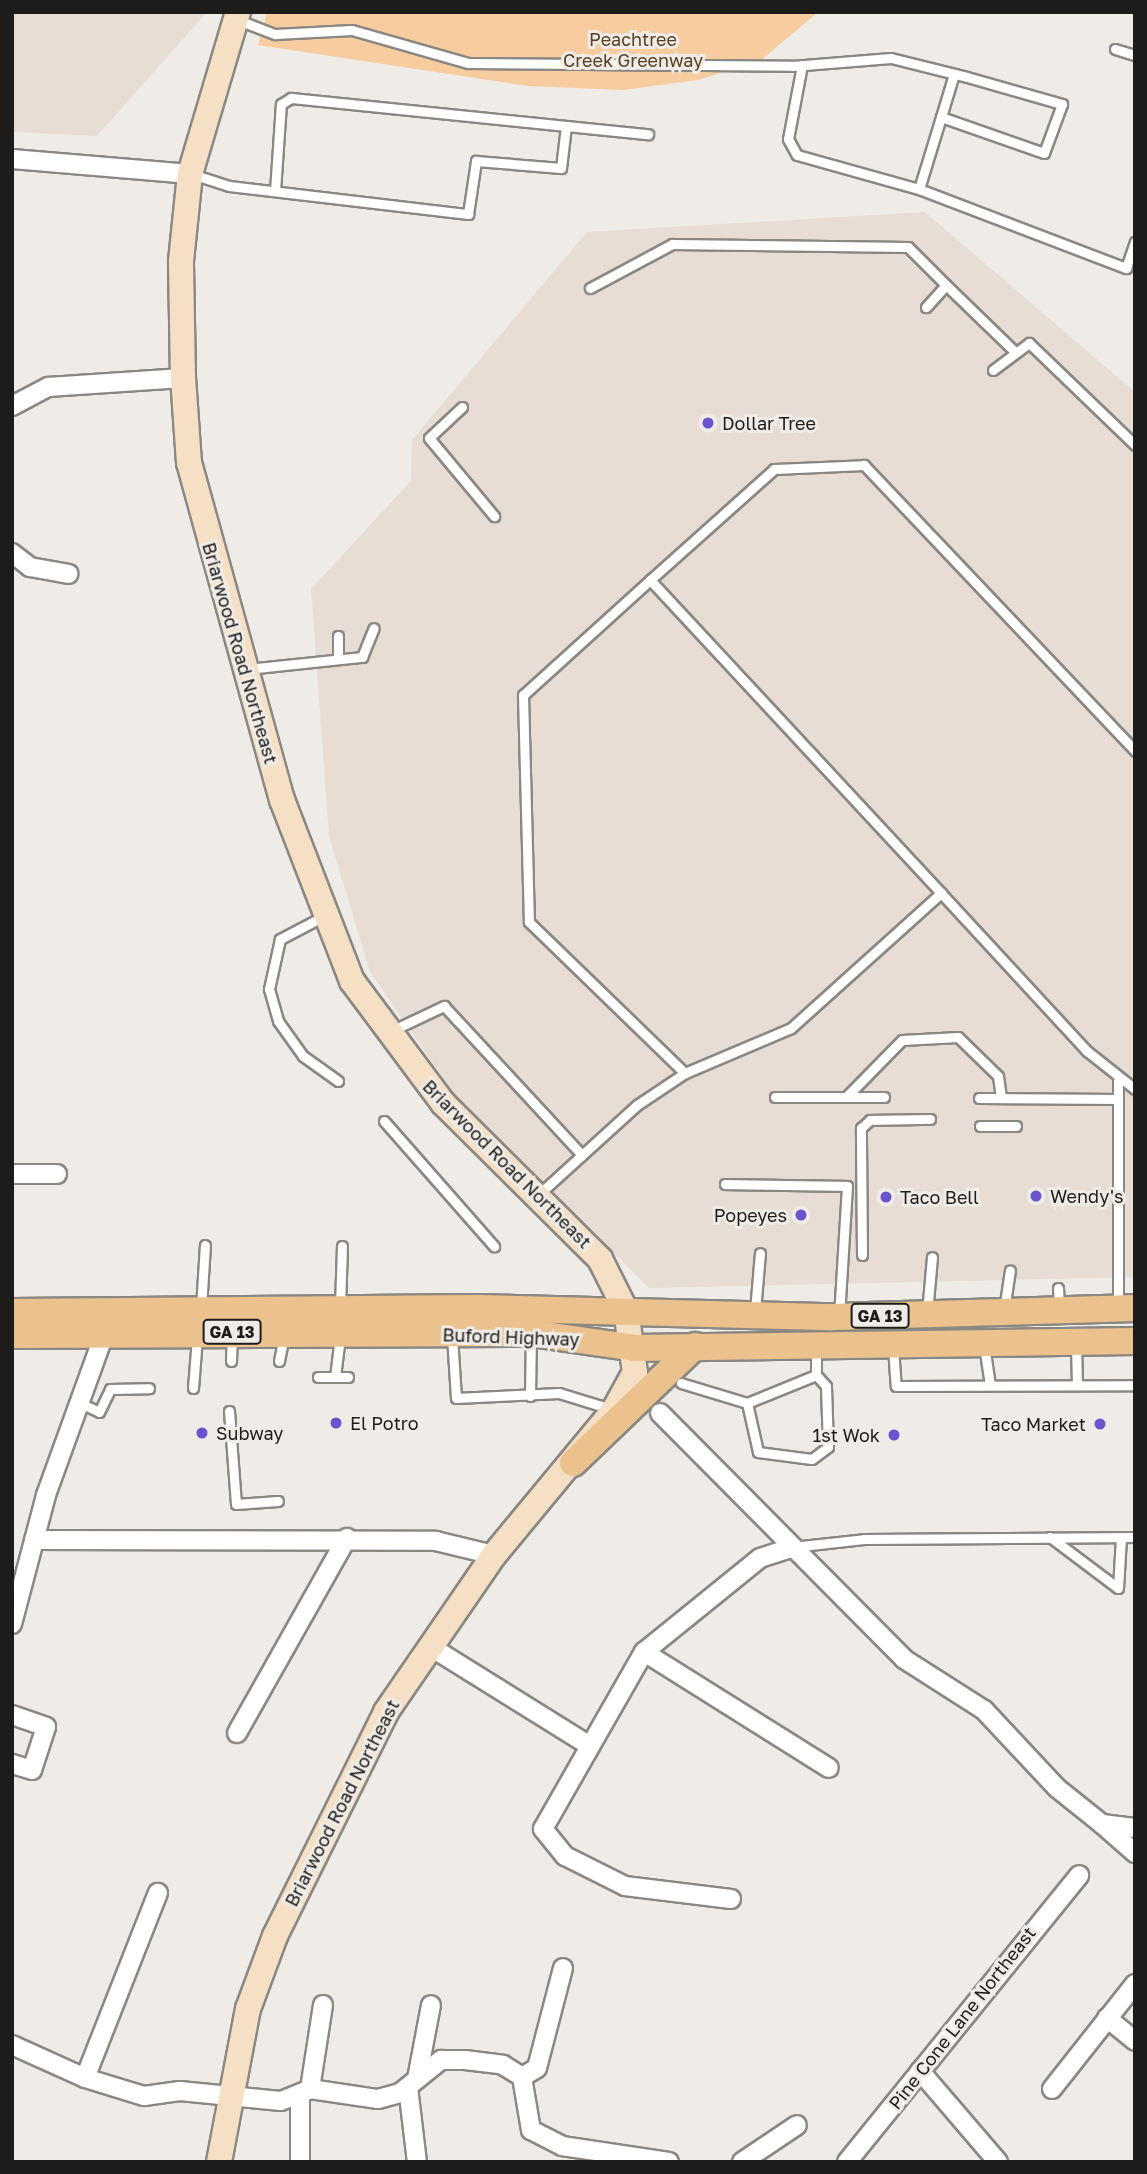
<!DOCTYPE html>
<style>
body{margin:0}
#map{position:relative;width:1147px;height:2174px;overflow:hidden;background:#efebe7;font-family:"Golos Text",sans-serif}
div>[style]{position:absolute}
.built>*{inset:0;background:#e7ddd4}
.green>*{inset:0;background:#f7cc9e}
.roads{filter:drop-shadow(2px 0 #8b8884) drop-shadow(-2px 0 #8b8884) drop-shadow(0 2px #8b8884) drop-shadow(0 -2px #8b8884)}
.lane>*{height:9px;margin:-4.5px;padding:0 4.5px;transform-origin:4.5px;border-radius:4.5px;background:#fff}
.street>*{height:18px;margin:-9px;padding:0 9px;transform-origin:9px;border-radius:9px;background:#fff}
.secondary>*{height:24px;margin:-12px;padding:0 12px;transform-origin:12px;border-radius:12px;background:#f5e0c6}
.primary>*{height:26px;margin:-13px;padding:0 13px;transform-origin:13px;border-radius:13px;background:#ebc18d}
.dots>*{width:19px;height:19px;translate:-50% -50%;box-sizing:border-box;border:4px solid #efebe7;border-radius:50%}
span{translate:-50% -50%;white-space:nowrap;text-align:center;line-height:1.15;-webkit-text-stroke:6px #efebe7;paint-order:stroke}
.shield-label span{padding:2px 5px;background:#efebe7;border:2px solid;border-radius:5px;-webkit-text-stroke-width:0}
.shield-label{font-size:16px;color:#1d1c1a;font-weight:700}
.park-label{font-size:18px;color:#593f20}
.poi-label{font-size:18px;color:#1d1c1a}
.left{translate:0 -50%;text-align:left}
.right{translate:-100% -50%;text-align:right}
.street-label{font-size:18px;color:#1d1c1a}
.frame{position:absolute;inset:0;border:14px solid #1d1c1a;pointer-events:none}
</style>
<div id="map">
<div class="built">
<div style="clip-path:polygon(12px 12px,207px 12px,97px 136px,12px 132px)"></div>
<div style="clip-path:polygon(925px 212px,1135px 392px,1135px 1277px,649px 1288px,453px 1092px,370px 972px,329px 836px,311px 589px,411px 481px,412px 440px,587px 232px)"></div>
</div>
<div class="green">
<div style="clip-path:polygon(267px 12px,818px 12px,761px 60px,698px 80px,623px 90px,528px 86px,258px 45px)"></div>
</div>
<div class="roads">
<div class="lane">
<div style="left:238px;top:20px;width:40px;rotate:21deg"></div>
<div style="left:275px;top:34px;width:77px;rotate:-3deg"></div>
<div style="left:352px;top:30px;width:121px;rotate:15.9deg"></div>
<div style="left:468px;top:63px;width:324px;rotate:0.5deg"></div>
<div style="left:792px;top:66px;width:99px;rotate:-4.6deg"></div>
<div style="left:891px;top:58px;width:78px;rotate:14deg"></div>
<div style="left:967px;top:77px;width:99px;rotate:15.9deg"></div>
<div style="left:1062px;top:104px;width:52px;rotate:110.2deg"></div>
<div style="left:1044px;top:153px;width:109px;rotate:-160.7deg"></div>
<div style="left:941px;top:117px;width:75px;rotate:107deg"></div>
<div style="left:919px;top:189px;width:222px;rotate:20.9deg"></div>
<div style="left:1126px;top:268px;width:28px;rotate:-71deg"></div>
<div style="left:1115px;top:49px;width:21px;rotate:17deg"></div>
<div style="left:802px;top:65px;width:75px;rotate:100.7deg"></div>
<div style="left:788px;top:139px;width:18px;rotate:61deg"></div>
<div style="left:797px;top:155px;width:127px;rotate:15.6deg"></div>
<div style="left:941px;top:117px;width:45px;rotate:-73.2deg"></div>
<div style="left:192px;top:174px;width:39px;rotate:18deg"></div>
<div style="left:229px;top:186px;width:241px;rotate:6.7deg"></div>
<div style="left:468px;top:214px;width:54px;rotate:-81.4deg"></div>
<div style="left:476px;top:161px;width:85px;rotate:4.7deg"></div>
<div style="left:561px;top:168px;width:42px;rotate:-83.2deg"></div>
<div style="left:275px;top:191px;width:87px;rotate:-86.1deg"></div>
<div style="left:281px;top:104px;width:12px;rotate:-31deg"></div>
<div style="left:291px;top:98px;width:359px;rotate:5.8deg"></div>
<div style="left:946px;top:285px;width:95px;rotate:44.1deg"></div>
<div style="left:590px;top:288px;width:93px;rotate:-28.2deg"></div>
<div style="left:672px;top:244px;width:236px;rotate:0.7deg"></div>
<div style="left:908px;top:247px;width:54px;rotate:45deg"></div>
<div style="left:946px;top:285px;width:30px;rotate:132deg"></div>
<div style="left:993px;top:370px;width:45px;rotate:-36.9deg"></div>
<div style="left:1029px;top:343px;width:147px;rotate:43.9deg"></div>
<div style="left:462px;top:407px;width:45px;rotate:136.8deg"></div>
<div style="left:429px;top:438px;width:102px;rotate:50.2deg"></div>
<div style="left:650px;top:580px;width:166px;rotate:-41.8deg"></div>
<div style="left:774px;top:469px;width:90px;rotate:-2.5deg"></div>
<div style="left:864px;top:465px;width:394px;rotate:46.5deg"></div>
<div style="left:338px;top:659px;width:23px;rotate:-90deg"></div>
<div style="left:247px;top:669px;width:116px;rotate:-6deg"></div>
<div style="left:362px;top:657px;width:31px;rotate:-68deg"></div>
<div style="left:941px;top:893px;width:215px;rotate:47.3deg"></div>
<div style="left:1087px;top:1051px;width:61px;rotate:38.4deg"></div>
<div style="left:324px;top:916px;width:50px;rotate:152.4deg"></div>
<div style="left:280px;top:939px;width:51px;rotate:102.4deg"></div>
<div style="left:269px;top:989px;width:33px;rotate:74deg"></div>
<div style="left:278px;top:1021px;width:43px;rotate:54.5deg"></div>
<div style="left:303px;top:1056px;width:43px;rotate:35.5deg"></div>
<div style="left:391px;top:1031px;width:59px;rotate:-25.3deg"></div>
<div style="left:444px;top:1006px;width:203px;rotate:47.2deg"></div>
<div style="left:1118px;top:1081px;width:226px;rotate:90deg"></div>
<div style="left:775px;top:1097px;width:109px"></div>
<div style="left:846px;top:1097px;width:80px;rotate:-45.5deg"></div>
<div style="left:902px;top:1040px;width:56px;rotate:-3.1deg"></div>
<div style="left:958px;top:1037px;width:56px;rotate:44.3deg"></div>
<div style="left:998px;top:1076px;width:22px;rotate:82deg"></div>
<div style="left:979px;top:1098px;width:139px;rotate:0.4deg"></div>
<div style="left:384px;top:1121px;width:167px;rotate:48.7deg"></div>
<div style="left:980px;top:1126px;width:36px"></div>
<div style="left:725px;top:1184px;width:122px;rotate:0.9deg"></div>
<div style="left:847px;top:1186px;width:129px;rotate:93.5deg"></div>
<div style="left:538px;top:1195px;width:134px;rotate:-42.3deg"></div>
<div style="left:637px;top:1105px;width:58px;rotate:-33.7deg"></div>
<div style="left:685px;top:1073px;width:115px;rotate:-23deg"></div>
<div style="left:791px;top:1028px;width:202px;rotate:-42deg"></div>
<div style="left:941px;top:893px;width:427px;rotate:-132.9deg"></div>
<div style="left:650px;top:580px;width:171px;rotate:137.8deg"></div>
<div style="left:523px;top:695px;width:227px;rotate:88.5deg"></div>
<div style="left:529px;top:922px;width:217px;rotate:44.1deg"></div>
<div style="left:862px;top:1255px;width:127px;rotate:-90.5deg"></div>
<div style="left:861px;top:1128px;width:12px;rotate:-42deg"></div>
<div style="left:870px;top:1120px;width:60px;rotate:-1deg"></div>
<div style="left:1058px;top:1288px;width:21px;rotate:87deg"></div>
<div style="left:340px;top:1306px;width:60px;rotate:-88.1deg"></div>
<div style="left:201px;top:1308px;width:63px;rotate:-86.4deg"></div>
<div style="left:1004px;top:1310px;width:40px;rotate:-81.5deg"></div>
<div style="left:755px;top:1311px;width:58px;rotate:-85.1deg"></div>
<div style="left:927px;top:1313px;width:56px;rotate:-84.9deg"></div>
<div style="left:452px;top:1336px;width:62px;rotate:86.3deg"></div>
<div style="left:456px;top:1398px;width:103px;rotate:-2.8deg"></div>
<div style="left:559px;top:1393px;width:54px;rotate:17.1deg"></div>
<div style="left:1076px;top:1344px;width:40px;rotate:88.6deg"></div>
<div style="left:984px;top:1345px;width:40px;rotate:81.5deg"></div>
<div style="left:893px;top:1347px;width:39px;rotate:86deg"></div>
<div style="left:896px;top:1386px;width:239px;rotate:-0.2deg"></div>
<div style="left:231px;top:1361px;width:24px;rotate:-88deg"></div>
<div style="left:279px;top:1361px;width:26px;rotate:-79deg"></div>
<div style="left:816px;top:1375px;width:74px;rotate:157.9deg"></div>
<div style="left:747px;top:1403px;width:50px;rotate:77.3deg"></div>
<div style="left:758px;top:1452px;width:54px;rotate:7.4deg"></div>
<div style="left:812px;top:1459px;width:20px;rotate:-37deg"></div>
<div style="left:828px;top:1447px;width:61px;rotate:-91.9deg"></div>
<div style="left:826px;top:1386px;width:15px;rotate:-132deg"></div>
<div style="left:816px;top:1375px;width:27px;rotate:-90deg"></div>
<div style="left:318px;top:1377px;width:30px"></div>
<div style="left:335px;top:1377px;width:40px;rotate:-82.9deg"></div>
<div style="left:681px;top:1383px;width:69px;rotate:16.9deg"></div>
<div style="left:193px;top:1388px;width:51px;rotate:-85.5deg"></div>
<div style="left:530px;top:1396px;width:61px;rotate:-89.1deg"></div>
<div style="left:78px;top:1402px;width:23px;rotate:25deg"></div>
<div style="left:99px;top:1412px;width:25px;rotate:-64deg"></div>
<div style="left:110px;top:1389px;width:39px;rotate:-1deg"></div>
<div style="left:229px;top:1411px;width:93px;rotate:85.7deg"></div>
<div style="left:236px;top:1504px;width:42px;rotate:-4.1deg"></div>
<div style="left:1050px;top:1537px;width:85px;rotate:36.9deg"></div>
<div style="left:1118px;top:1588px;width:50px;rotate:-86.6deg"></div>
<div style="left:792px;top:1547px;width:72px;rotate:-6.3deg"></div>
<div style="left:864px;top:1539px;width:271px;rotate:-0.4deg"></div>
</div>
<div class="street">
<div style="left:12px;top:159px;width:179px;rotate:4.8deg"></div>
<div style="left:12px;top:406px;width:41px;rotate:-27.8deg"></div>
<div style="left:48px;top:387px;width:135px;rotate:-3.8deg"></div>
<div style="left:12px;top:553px;width:23px;rotate:38deg"></div>
<div style="left:30px;top:567px;width:39px;rotate:10deg"></div>
<div style="left:12px;top:1174px;width:45px"></div>
<div style="left:660px;top:1413px;width:346px;rotate:45.2deg"></div>
<div style="left:904px;top:1659px;width:95px;rotate:32.5deg"></div>
<div style="left:984px;top:1710px;width:107px;rotate:46.9deg"></div>
<div style="left:1057px;top:1788px;width:58px;rotate:38.7deg"></div>
<div style="left:1102px;top:1824px;width:33px;rotate:7deg"></div>
<div style="left:34px;top:1540px;width:402px;rotate:0.1deg"></div>
<div style="left:436px;top:1541px;width:60px;rotate:13.6deg"></div>
<div style="left:12px;top:1624px;width:133px;rotate:-75.2deg"></div>
<div style="left:46px;top:1495px;width:170px;rotate:-70.1deg"></div>
<div style="left:431px;top:1647px;width:187px;rotate:31.9deg"></div>
<div style="left:644px;top:1652px;width:218px;rotate:32.1deg"></div>
<div style="left:12px;top:1715px;width:36px;rotate:19deg"></div>
<div style="left:46px;top:1727px;width:45px;rotate:108deg"></div>
<div style="left:32px;top:1770px;width:21px;rotate:-163deg"></div>
<div style="left:237px;top:1733px;width:224px;rotate:-60.6deg"></div>
<div style="left:1102px;top:1824px;width:44px;rotate:41.3deg"></div>
<div style="left:731px;top:1899px;width:107px;rotate:-173deg"></div>
<div style="left:625px;top:1886px;width:67px;rotate:-153.4deg"></div>
<div style="left:565px;top:1856px;width:35px;rotate:-129deg"></div>
<div style="left:543px;top:1829px;width:204px;rotate:-60.3deg"></div>
<div style="left:644px;top:1652px;width:149px;rotate:-39deg"></div>
<div style="left:760px;top:1558px;width:32px;rotate:-18deg"></div>
<div style="left:1107px;top:2018px;width:36px;rotate:39deg"></div>
<div style="left:12px;top:2045px;width:80px;rotate:24.3deg"></div>
<div style="left:85px;top:2078px;width:199px;rotate:-68.5deg"></div>
<div style="left:920px;top:2071px;width:120px;rotate:49.4deg"></div>
<div style="left:522px;top:2077px;width:17px;rotate:-31deg"></div>
<div style="left:537px;top:2068px;width:103px;rotate:-75.4deg"></div>
<div style="left:85px;top:2078px;width:62px;rotate:17deg"></div>
<div style="left:144px;top:2096px;width:36px;rotate:-8deg"></div>
<div style="left:180px;top:2091px;width:101px;rotate:5.7deg"></div>
<div style="left:281px;top:2101px;width:31px;rotate:-22deg"></div>
<div style="left:310px;top:2089px;width:69px;rotate:8.4deg"></div>
<div style="left:378px;top:2099px;width:23px;rotate:-15deg"></div>
<div style="left:400px;top:2093px;width:53px;rotate:-38.8deg"></div>
<div style="left:441px;top:2060px;width:24px"></div>
<div style="left:465px;top:2060px;width:38px;rotate:7deg"></div>
<div style="left:503px;top:2065px;width:22px;rotate:32deg"></div>
<div style="left:522px;top:2077px;width:54px;rotate:80.4deg"></div>
<div style="left:531px;top:2130px;width:35px;rotate:27deg"></div>
<div style="left:562px;top:2146px;width:108px;rotate:8.5deg"></div>
<div style="left:417px;top:2079px;width:75px;rotate:-79.3deg"></div>
<div style="left:408px;top:2087px;width:76px;rotate:83.2deg"></div>
<div style="left:310px;top:2089px;width:85px;rotate:-81.2deg"></div>
<div style="left:1052px;top:2089px;width:134px;rotate:-51.7deg"></div>
<div style="left:300px;top:2095px;width:67px;rotate:90deg"></div>
<div style="left:742px;top:2162px;width:66px;rotate:-33.9deg"></div>
<div style="left:847px;top:2162px;width:369px;rotate:-51deg"></div>
</div>
<div class="secondary">
<div style="left:219px;top:2162px;width:156px;rotate:-79.3deg"></div>
<div style="left:248px;top:2009px;width:78px;rotate:-69.7deg"></div>
<div style="left:275px;top:1936px;width:250px;rotate:-63.6deg"></div>
<div style="left:386px;top:1712px;width:191px;rotate:-55.5deg"></div>
<div style="left:494px;top:1555px;width:188px;rotate:-50.4deg"></div>
<div style="left:614px;top:1410px;width:43px;rotate:-61.1deg"></div>
<div style="left:635px;top:1372px;width:62px;rotate:-98.4deg"></div>
<div style="left:626px;top:1311px;width:58px;rotate:-116.6deg"></div>
<div style="left:600px;top:1259px;width:221px;rotate:-135.2deg"></div>
<div style="left:443px;top:1103px;width:152px;rotate:-126.7deg"></div>
<div style="left:352px;top:981px;width:194px;rotate:-111.1deg"></div>
<div style="left:282px;top:800px;width:350px;rotate:-105.4deg"></div>
<div style="left:189px;top:463px;width:85px;rotate:-94deg"></div>
<div style="left:183px;top:378px;width:117px;rotate:-91deg"></div>
<div style="left:181px;top:261px;width:87px;rotate:-84.1deg"></div>
<div style="left:190px;top:174px;width:169px;rotate:-73.5deg"></div>
</div>
<div class="primary">
<div style="left:12px;top:1312px;width:466px;rotate:-0.5deg"></div>
<div style="left:478px;top:1308px;width:354px;rotate:1.5deg"></div>
<div style="left:832px;top:1317px;width:303px;rotate:-1.7deg"></div>
<div style="left:12px;top:1335px;width:519px;rotate:-0.22deg"></div>
<div style="left:531px;top:1333px;width:105px;rotate:8.2deg"></div>
<div style="left:635px;top:1348px;width:500px;rotate:-0.8deg"></div>
<div style="left:573px;top:1463px;width:169px;rotate:-43.8deg"></div>
</div>
</div>
<div class="dots">
<div style="left:708px;top:423px;background:#6a54cd"></div>
<div style="left:1036px;top:1196px;background:#6a54cd"></div>
<div style="left:886px;top:1197px;background:#6a54cd"></div>
<div style="left:801px;top:1215px;background:#6a54cd"></div>
<div style="left:336px;top:1423px;background:#6a54cd"></div>
<div style="left:1100px;top:1424px;background:#6a54cd"></div>
<div style="left:202px;top:1433px;background:#6a54cd"></div>
<div style="left:894px;top:1435px;background:#6a54cd"></div>
</div>
<div class="shield-label">
<span style="left:880px;top:1316px">GA 13</span>
<span style="left:232px;top:1332px">GA 13</span>
</div>
<div class="park-label">
<span style="left:633px;top:50px">Peachtree<br>Creek Greenway</span>
</div>
<div class="poi-label">
<span class="left" style="left:722px;top:423px">Dollar Tree</span>
<span class="left" style="left:1050px;top:1196px">Wendy's</span>
<span class="left" style="left:900px;top:1197px">Taco Bell</span>
<span class="right" style="left:787px;top:1215px">Popeyes</span>
<span class="left" style="left:350px;top:1423px">El Potro</span>
<span class="right" style="left:1086px;top:1424px">Taco Market</span>
<span class="left" style="left:216px;top:1433px">Subway</span>
<span class="right" style="left:880px;top:1435px">1st Wok</span>
</div>
<div class="street-label">
<span style="left:240px;top:653px;rotate:74deg">Briarwood Road Northeast</span>
<span style="left:507px;top:1164px;rotate:45deg">Briarwood Road Northeast</span>
<span style="left:511px;top:1337px;rotate:2deg">Buford Highway</span>
<span style="left:342px;top:1803px;rotate:-63deg">Briarwood Road Northeast</span>
<span style="left:962px;top:2018px;rotate:-52deg">Pine Cone Lane Northeast</span>
</div>
<div class="frame"></div>
</div>
